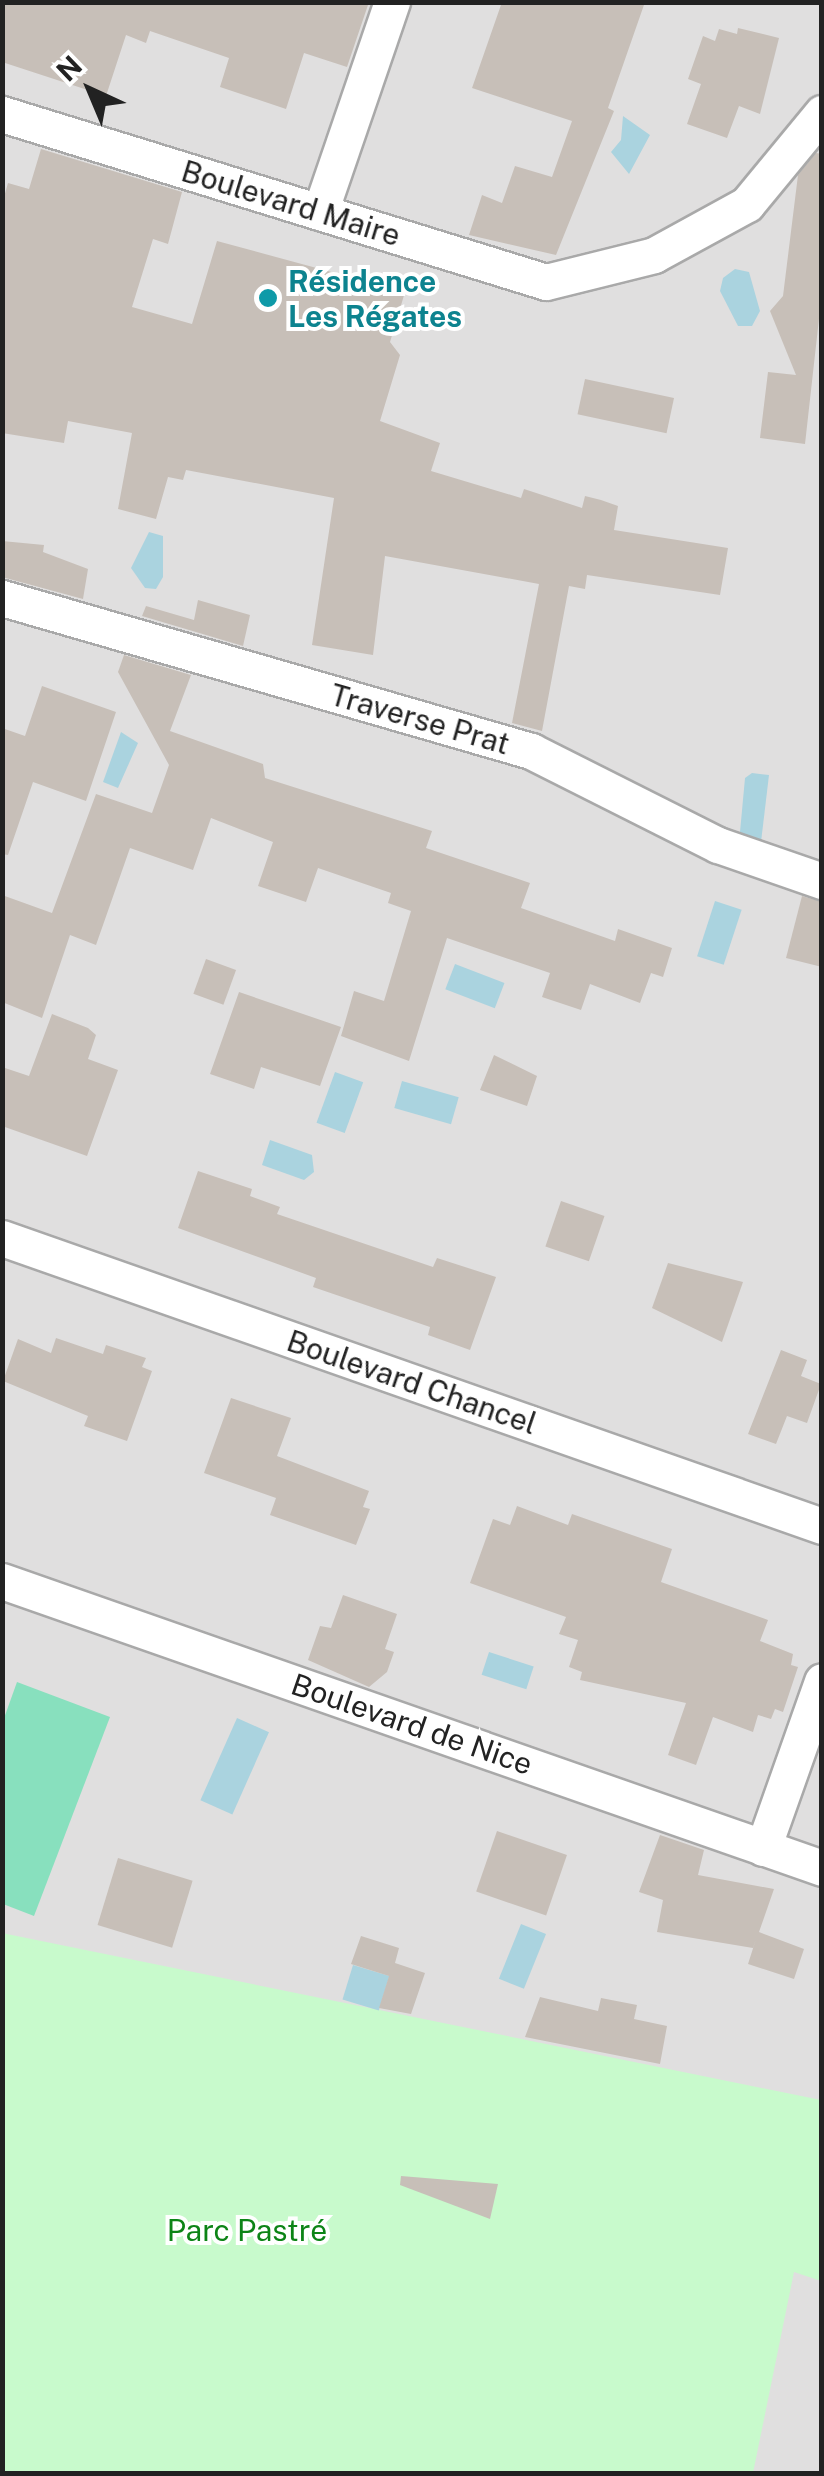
<!DOCTYPE html>
<meta charset="utf-8">
<style>
body{margin:0}
#map{position:relative;width:824px;height:2476px;overflow:hidden;background:#f2efe9;font-family:"Public Sans",sans-serif}
div>[style]{position:absolute}
.residential>*{inset:0;background:#e0dfdf;transform-origin:0 0}
.park>*{inset:0;background:#c8facc}
.pitch>*{inset:0;background:#88e0be}
.water>*{inset:0;background:#aad3df;transform-origin:0 0}
.building>*{inset:0;background:#c7bfb8;transform-origin:0 0}
.roads{filter:drop-shadow(2px 0 #a9a9a9) drop-shadow(-2px 0 #a9a9a9) drop-shadow(0 2px #a9a9a9) drop-shadow(0 -2px #a9a9a9)}
.street>*{height:35px;margin:-17.5px;padding:0 17.5px;transform-origin:17.5px;border-radius:17.5px;background:#fff}
.dots>*{width:28px;height:28px;translate:-50% -50%;box-sizing:border-box;border:5px solid #fff;border-radius:50%}
span{translate:-50% -50%;white-space:nowrap;text-align:center;line-height:1.15;-webkit-text-stroke:8px #fff;paint-order:stroke}
.street-label{font-size:30px;color:#222}
.culture-label{font-size:30px;color:#0d838f;font-weight:700}
.left{translate:0 -50%;text-align:left}
.park-label{font-size:30px;color:#0c8416}
.frame{position:absolute;inset:0;border:5px solid #222;pointer-events:none}
.north{position:absolute;left:40px;top:40px;width:100px;height:100px;-webkit-text-stroke:8px #fff;paint-order:stroke;rotate:316deg;font-size:28px;font-weight:700;line-height:40px;text-align:center;color:#222}
.north::after{content:'';display:block;margin:auto;width:35px;height:45px;background:#222;clip-path:polygon(50% 0,100% 100%,50% 72%,0 100%)}
</style>
<div id="map">
<div class="residential">
<div style="left:3px;top:3px;width:818px;height:2470px"></div>
</div>
<div class="park">
<div style="clip-path:polygon(2px 1933px,821px 2100px,821px 2281px,794px 2272px,753px 2473px,3px 2473px)"></div>
</div>
<div class="pitch">
<div style="clip-path:polygon(17px 1682px,110px 1717px,34px 1916px,3px 1904px,3px 1721px)"></div>
</div>
<div class="water">
<div style="clip-path:polygon(623px 116px,650px 135px,629px 174px,611px 152px,621px 140px)"></div>
<div style="clip-path:polygon(735px 269px,749px 272px,760px 311px,752px 326px,738px 326px,720px 291px,723px 278px)"></div>
<div style="clip-path:polygon(149px 532px,163px 536px,163px 577px,156px 589px,145px 588px,131px 568px)"></div>
<div style="clip-path:polygon(121px 732px,138px 743px,118px 788px,103px 782px)"></div>
<div style="clip-path:polygon(752px 773px,769px 775px,761px 842px,740px 832px,745px 778px)"></div>
<div style="left:715px;top:901px;width:28px;height:58px;rotate:18deg"></div>
<div style="left:455px;top:964px;width:53px;height:27px;rotate:21deg"></div>
<div style="left:335px;top:1072px;width:30px;height:54px;rotate:20deg"></div>
<div style="left:402px;top:1081px;width:59px;height:28px;rotate:16deg"></div>
<div style="clip-path:polygon(270px 1140px,312px 1155px,314px 1172px,304px 1180px,262px 1165px)"></div>
<div style="left:489px;top:1652px;width:47px;height:24px;rotate:18deg"></div>
<div style="left:237px;top:1718px;width:35px;height:90px;rotate:24deg"></div>
<div style="left:521px;top:1924px;width:27px;height:59px;rotate:22deg"></div>
<div style="left:353px;top:1965px;width:38px;height:36px;rotate:17deg"></div>
</div>
<div class="building">
<div style="clip-path:polygon(2px 2px,369px 2px,347px 67px,304px 53px,286px 109px,220px 87px,229px 58px,150px 31px,146px 43px,126px 35px,106px 96px,2px 62px)"></div>
<div style="clip-path:polygon(502px 2px,645px 2px,608px 108px,614px 111px,556px 255px,469px 235px,482px 195px,502px 203px,515px 166px,552px 177px,572px 121px,472px 88px)"></div>
<div style="clip-path:polygon(738px 28px,779px 38px,760px 114px,739px 106px,727px 138px,687px 124px,701px 84px,688px 79px,703px 36px,715px 41px,719px 29px,737px 34px)"></div>
<div style="clip-path:polygon(41px 149px,182px 192px,168px 244px,153px 239px,132px 307px,192px 324px,217px 241px,405px 292px,390px 342px,400px 355px,380px 421px,440px 443px,431px 471px,521px 498px,524px 489px,582px 508px,585px 496px,601px 500px,618px 506px,614px 530px,728px 548px,720px 595px,587px 575px,585px 589px,569px 586px,542px 731px,512px 723px,539px 584px,385px 556px,373px 655px,312px 645px,334px 498px,186px 470px,183px 480px,168px 477px,156px 519px,118px 509px,132px 433px,68px 421px,64px 443px,2px 433px,2px 204px,8px 183px,29px 189px)"></div>
<div style="clip-path:polygon(816px 153px,822px 154px,822px 292px,805px 444px,760px 438px,768px 372px,796px 375px,770px 311px,783px 296px,798px 175px)"></div>
<div style="left:585px;top:379px;width:91px;height:36px;rotate:12deg"></div>
<div style="clip-path:polygon(2px 541px,44px 545px,43px 552px,88px 569px,83px 599px,2px 577px)"></div>
<div style="clip-path:polygon(198px 600px,250px 615px,243px 646px,142px 616px,146px 606px,194px 620px)"></div>
<div style="clip-path:polygon(124px 655px,191px 675px,170px 731px,263px 764px,265px 778px,432px 831px,426px 848px,530px 883px,521px 908px,615px 941px,618px 929px,672px 948px,663px 977px,651px 973px,640px 1003px,590px 984px,581px 1010px,542px 997px,550px 973px,447px 938px,409px 1061px,341px 1036px,354px 991px,384px 1001px,411px 911px,388px 903px,391px 893px,318px 868px,306px 902px,258px 886px,273px 842px,211px 818px,193px 870px,130px 848px,96px 945px,70px 935px,42px 1018px,2px 1002px,2px 895px,52px 913px,96px 794px,152px 813px,169px 765px,118px 672px)"></div>
<div style="clip-path:polygon(42px 686px,116px 712px,86px 801px,33px 782px,8px 855px,2px 854px,2px 728px,25px 736px)"></div>
<div style="clip-path:polygon(802px 896px,822px 902px,822px 967px,786px 958px)"></div>
<div style="left:206px;top:959px;width:32px;height:37px;rotate:20deg"></div>
<div style="clip-path:polygon(239px 992px,341px 1027px,320px 1086px,261px 1067px,254px 1089px,210px 1074px)"></div>
<div style="clip-path:polygon(52px 1014px,88px 1028px,96px 1035px,88px 1059px,118px 1070px,87px 1156px,2px 1126px,2px 1067px,29px 1076px)"></div>
<div style="clip-path:polygon(494px 1055px,537px 1076px,527px 1106px,480px 1090px)"></div>
<div style="clip-path:polygon(198px 1171px,252px 1189px,250px 1196px,280px 1207px,277px 1214px,433px 1267px,437px 1258px,496px 1277px,470px 1350px,428px 1335px,430px 1327px,313px 1287px,316px 1278px,178px 1228px)"></div>
<div style="left:561px;top:1201px;width:46px;height:48px;rotate:19deg"></div>
<div style="clip-path:polygon(668px 1263px,743px 1282px,722px 1342px,652px 1308px)"></div>
<div style="clip-path:polygon(56px 1338px,103px 1354px,106px 1345px,146px 1358px,142px 1367px,152px 1371px,127px 1441px,84px 1426px,88px 1416px,3px 1381px,18px 1339px,51px 1353px)"></div>
<div style="clip-path:polygon(781px 1350px,807px 1360px,801px 1376px,821px 1384px,807px 1423px,787px 1416px,776px 1444px,748px 1434px)"></div>
<div style="clip-path:polygon(231px 1398px,291px 1418px,277px 1456px,369px 1491px,363px 1507px,370px 1509px,356px 1545px,270px 1515px,276px 1498px,204px 1473px)"></div>
<div style="clip-path:polygon(517px 1506px,568px 1525px,572px 1514px,672px 1549px,661px 1582px,768px 1620px,760px 1641px,793px 1654px,791px 1665px,798px 1667px,783px 1712px,775px 1709px,771px 1719px,758px 1715px,753px 1732px,713px 1717px,696px 1765px,668px 1755px,686px 1703px,580px 1680px,582px 1672px,569px 1667px,578px 1640px,559px 1634px,566px 1617px,470px 1583px,493px 1519px,510px 1525px)"></div>
<div style="clip-path:polygon(343px 1595px,397px 1614px,385px 1649px,394px 1652px,387px 1672px,369px 1687px,308px 1660px,320px 1626px,331px 1628px)"></div>
<div style="left:497px;top:1831px;width:74px;height:64px;rotate:19deg"></div>
<div style="clip-path:polygon(660px 1835px,704px 1850px,698px 1875px,774px 1889px,759px 1932px,804px 1949px,794px 1979px,748px 1964px,756px 1939px,753px 1948px,657px 1932px,663px 1900px,639px 1892px)"></div>
<div style="left:118px;top:1858px;width:78px;height:70px;rotate:17deg"></div>
<div style="clip-path:polygon(361px 1936px,399px 1948px,395px 1963px,425px 1973px,411px 2014px,379px 2008px,389px 1976px,351px 1964px)"></div>
<div style="clip-path:polygon(540px 1997px,598px 2011px,601px 1998px,637px 2005px,634px 2019px,667px 2026px,660px 2064px,525px 2037px)"></div>
<div style="clip-path:polygon(401px 2176px,498px 2184px,490px 2219px,400px 2185px)"></div>
</div>
<div class="roads">
<div class="street">
<div style="left:2px;top:114px;width:569px;rotate:17.16deg"></div>
<div style="left:546px;top:282px;width:111px;rotate:-14deg"></div>
<div style="left:654px;top:255px;width:106px;rotate:-28.7deg"></div>
<div style="left:747px;top:204px;width:118px;rotate:-50.5deg"></div>
<div style="left:320px;top:212px;width:222px;rotate:-71.1deg"></div>
<div style="left:2px;top:598px;width:551px;rotate:16.13deg"></div>
<div style="left:531px;top:751px;width:209px;rotate:26.7deg"></div>
<div style="left:718px;top:845px;width:110px;rotate:19.1deg"></div>
<div style="left:2px;top:1238px;width:869px;rotate:19.35deg"></div>
<div style="left:2px;top:1581px;width:869px;rotate:19.29deg"></div>
<div style="left:763px;top:1848px;width:177px;rotate:-70.5deg"></div>
</div>
</div>
<div class="dots">
<div style="left:268px;top:298px;background:#0f9aa8"></div>
</div>
<div class="street-label">
<span style="left:291px;top:203px;rotate:17deg">Boulevard Maire</span>
<span style="left:420px;top:719px;rotate:16deg">Traverse Prat</span>
<span style="left:412px;top:1382px;rotate:19deg">Boulevard Chancel</span>
<span style="left:412px;top:1724px;rotate:19deg">Boulevard de Nice</span>
</div>
<div class="culture-label">
<span class="left" style="left:288px;top:298px">Résidence<br>Les Régates</span>
</div>
<div class="park-label">
<span style="left:247px;top:2230px">Parc Pastré</span>
</div>
<div class="frame"></div>
<div class="north">N</div>
</div>
